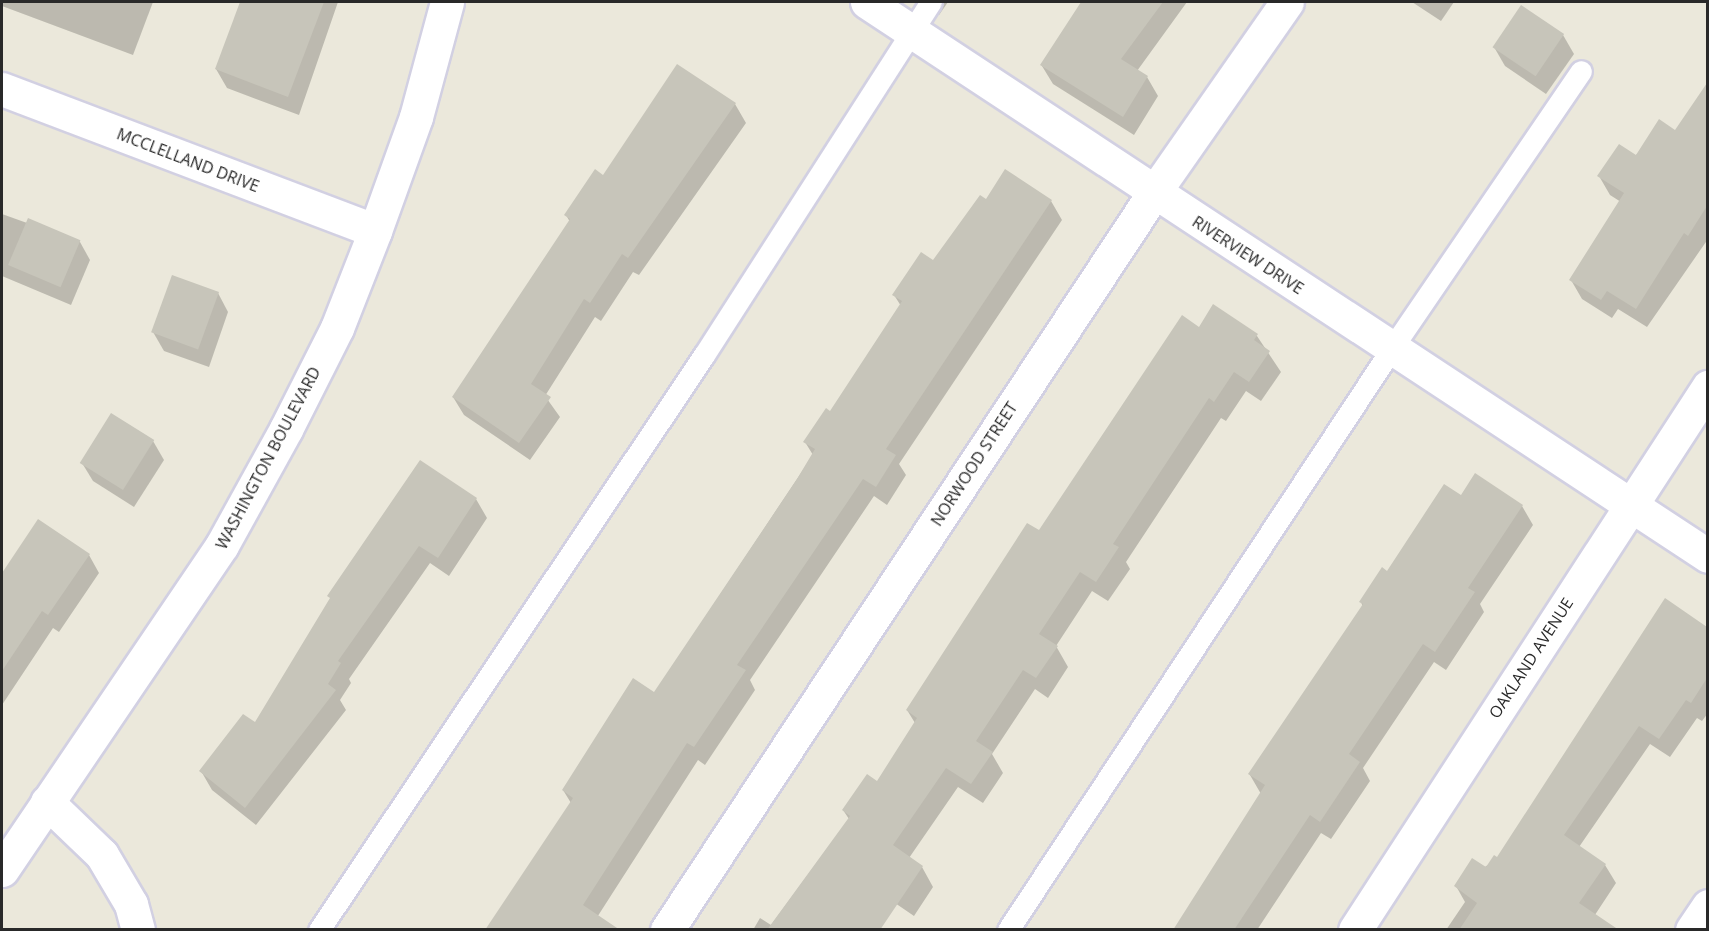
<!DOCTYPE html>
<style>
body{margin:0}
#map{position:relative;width:1709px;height:931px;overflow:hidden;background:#ebe8db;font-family:"Open Sans",sans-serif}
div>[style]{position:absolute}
.shadow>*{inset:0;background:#0003}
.building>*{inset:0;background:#c7c5ba;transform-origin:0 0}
.roads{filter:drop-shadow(2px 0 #d2d0e2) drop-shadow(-2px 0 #d2d0e2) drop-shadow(0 2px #d2d0e2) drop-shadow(0 -2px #d2d0e2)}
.service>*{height:21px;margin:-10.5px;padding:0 10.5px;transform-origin:10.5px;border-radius:10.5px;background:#fff}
.minor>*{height:33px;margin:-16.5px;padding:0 16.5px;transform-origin:16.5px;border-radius:16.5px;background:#fff}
.tertiary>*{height:33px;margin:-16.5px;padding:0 16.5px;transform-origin:16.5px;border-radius:16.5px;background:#fff}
span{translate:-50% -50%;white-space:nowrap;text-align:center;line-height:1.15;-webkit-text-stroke:4.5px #fff;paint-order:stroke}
.street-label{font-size:16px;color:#292929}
.frame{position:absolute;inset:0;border:3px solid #292929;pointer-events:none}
</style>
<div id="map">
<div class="shadow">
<div style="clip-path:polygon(2px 2px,153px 2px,133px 55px,2px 6px)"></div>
<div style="clip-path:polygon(272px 2px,338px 2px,299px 115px,227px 88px,216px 69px,268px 28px)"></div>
<div style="clip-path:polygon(917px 2px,948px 2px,939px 15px)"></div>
<div style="clip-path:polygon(1093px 2px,1187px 2px,1137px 71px,1147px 77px,1158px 96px,1134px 135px,1053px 84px,1042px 66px)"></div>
<div style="clip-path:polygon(1412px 2px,1454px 2px,1441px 21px)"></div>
<div style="clip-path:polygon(1522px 7px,1563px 35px,1574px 54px,1546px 94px,1505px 66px,1494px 47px)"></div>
<div style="clip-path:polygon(677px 66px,735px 104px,746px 123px,639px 275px,633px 272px,601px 321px,595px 317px,545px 396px,560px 417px,530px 460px,464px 415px,453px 397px,570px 222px,566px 215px,604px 177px)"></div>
<div style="clip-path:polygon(1708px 85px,1708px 239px,1647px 327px,1618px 309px,1612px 318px,1582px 299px,1571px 280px,1621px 202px,1610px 195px,1599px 176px,1676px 132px)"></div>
<div style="clip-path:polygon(1006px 171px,1051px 201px,1062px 220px,899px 464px,906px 475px,887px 505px,874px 496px,750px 680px,755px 690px,705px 765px,698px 760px,594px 922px,487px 930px,571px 803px,563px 790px,654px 694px,813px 455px,805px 442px,830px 413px,901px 306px,894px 295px,933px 262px,987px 201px)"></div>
<div style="clip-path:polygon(2px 214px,80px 242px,90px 260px,71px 305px,2px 276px)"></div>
<div style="clip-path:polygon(218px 293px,228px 312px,209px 367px,164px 351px,153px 332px)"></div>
<div style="clip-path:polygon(1199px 329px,1257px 336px,1281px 372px,1261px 401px,1246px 391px,1226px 421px,1221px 418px,1126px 562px,1130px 569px,1108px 601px,1092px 591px,1056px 646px,1068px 667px,1048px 698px,1035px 689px,992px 754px,1003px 773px,983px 803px,958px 787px,909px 858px,922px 867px,933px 887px,914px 916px,895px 903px,877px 930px,753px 930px,760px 918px,771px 925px,849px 819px,843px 810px,877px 783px,915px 723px,907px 710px,1039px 532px)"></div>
<div style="clip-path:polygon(153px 441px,164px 460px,134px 507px,93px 481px,82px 463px)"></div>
<div style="clip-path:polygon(420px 462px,476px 499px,487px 518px,449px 576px,430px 563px,349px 679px,351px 683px,340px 700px,346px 710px,256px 825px,212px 790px,201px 771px,255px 725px)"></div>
<div style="clip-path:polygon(1461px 497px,1522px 506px,1533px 525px,1480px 604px,1484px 612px,1446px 670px,1434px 662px,1363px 768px,1370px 781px,1331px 839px,1321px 833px,1257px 930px,1174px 930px,1261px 794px,1250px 775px,1363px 607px,1361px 602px)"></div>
<div style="clip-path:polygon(39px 521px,89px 555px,99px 573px,59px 632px,53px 628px,2px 705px,2px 576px)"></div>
<div style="clip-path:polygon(1665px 600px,1708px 629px,1708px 713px,1702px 721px,1697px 718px,1670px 757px,1650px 744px,1579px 847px,1605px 865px,1616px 883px,1585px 930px,1446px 930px,1465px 902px,1456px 886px,1497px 859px)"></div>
</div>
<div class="building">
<div style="clip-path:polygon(240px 2px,324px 2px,288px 97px,215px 69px)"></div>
<div style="clip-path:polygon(1081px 2px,1163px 2px,1121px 59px,1148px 76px,1123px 117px,1040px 65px)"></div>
<div style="left:1521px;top:5px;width:52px;height:51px;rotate:34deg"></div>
<div style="clip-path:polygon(677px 64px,736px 103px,628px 258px,622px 254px,590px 303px,584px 299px,531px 384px,551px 397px,519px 443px,452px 397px,570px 219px,564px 215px,595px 169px,603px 175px)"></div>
<div style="clip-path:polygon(1707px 83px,1707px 206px,1688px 236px,1684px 233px,1636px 309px,1607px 291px,1601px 300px,1569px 280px,1624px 193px,1597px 176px,1619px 144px,1636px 155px,1659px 119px,1675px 130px)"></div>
<div style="clip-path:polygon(1005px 169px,1052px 200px,886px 449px,896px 455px,876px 487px,863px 479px,737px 665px,746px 670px,694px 747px,687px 743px,583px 905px,620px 930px,485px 930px,573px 798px,562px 790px,633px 678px,654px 692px,797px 479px,815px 449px,803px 442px,826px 408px,830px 411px,902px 301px,892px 295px,921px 252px,933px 260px,980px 195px,986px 199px)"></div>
<div style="left:28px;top:218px;width:57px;height:51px;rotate:23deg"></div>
<div style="left:172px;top:275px;width:50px;height:61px;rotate:20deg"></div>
<div style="clip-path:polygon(1213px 304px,1258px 334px,1254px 340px,1270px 351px,1249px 382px,1234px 372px,1214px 402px,1209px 398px,1113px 544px,1119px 547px,1096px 582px,1080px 572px,1039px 634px,1058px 646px,1036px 678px,1023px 670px,976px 741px,993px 752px,971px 784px,946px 768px,893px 845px,923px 866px,880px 930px,767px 930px,850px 816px,842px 810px,867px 774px,877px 781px,917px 718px,906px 710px,1027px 523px,1039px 530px,1182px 315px,1199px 327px)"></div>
<div style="left:111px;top:413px;width:51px;height:59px;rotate:32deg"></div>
<div style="clip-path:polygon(420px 460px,477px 498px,438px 558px,419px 546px,338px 661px,341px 663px,328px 684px,336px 690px,245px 808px,199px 771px,243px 714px,255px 722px,330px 598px,327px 596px)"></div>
<div style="clip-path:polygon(1475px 473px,1523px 505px,1468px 588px,1475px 592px,1435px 652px,1423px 644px,1349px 754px,1360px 762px,1320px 822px,1310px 815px,1234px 930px,1173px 930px,1265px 785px,1248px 774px,1363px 604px,1359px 602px,1382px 567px,1387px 571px,1444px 484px,1461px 495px)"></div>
<div style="clip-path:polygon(38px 519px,90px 554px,48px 615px,42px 611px,2px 671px,2px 573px)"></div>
<div style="clip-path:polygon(1665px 598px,1707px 627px,1707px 678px,1691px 703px,1686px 700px,1659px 739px,1639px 726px,1564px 835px,1606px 864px,1579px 903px,1619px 930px,1459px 930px,1477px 903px,1454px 886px,1472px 858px,1486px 867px,1494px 855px,1497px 857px)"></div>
</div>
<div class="roads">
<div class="service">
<div style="left:319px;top:930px;width:692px;rotate:-56.2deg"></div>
<div style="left:704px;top:355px;width:420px;rotate:-57.3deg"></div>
<div style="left:1008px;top:930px;width:697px;rotate:-56.58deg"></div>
<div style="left:1392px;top:348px;width:335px;rotate:-55.7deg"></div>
</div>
<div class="minor">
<div style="left:867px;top:2px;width:1007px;rotate:33.37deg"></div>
<div style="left:2px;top:89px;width:399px;rotate:20.8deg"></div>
<div style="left:47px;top:802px;width:76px;rotate:43.9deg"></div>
<div style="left:102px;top:855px;width:57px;rotate:59.4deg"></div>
<div style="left:131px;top:904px;width:27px;rotate:75deg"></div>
<div style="left:667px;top:930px;width:882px;rotate:-56.56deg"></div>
<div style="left:1153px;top:194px;width:234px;rotate:-55.1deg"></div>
<div style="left:1355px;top:930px;width:648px;rotate:-56.97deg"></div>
<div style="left:1692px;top:930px;width:29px;rotate:-56deg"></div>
</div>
<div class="tertiary">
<div style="left:2px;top:870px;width:392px;rotate:-55.9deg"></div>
<div style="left:222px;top:545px;width:132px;rotate:-61.1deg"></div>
<div style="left:286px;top:429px;width:113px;rotate:-63.2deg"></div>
<div style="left:337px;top:328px;width:104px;rotate:-68.6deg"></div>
<div style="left:375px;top:231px;width:121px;rotate:-70.2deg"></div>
<div style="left:416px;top:117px;width:119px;rotate:-74.9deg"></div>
</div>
</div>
<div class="street-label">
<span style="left:188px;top:160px;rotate:21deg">MCCLELLAND DRIVE</span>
<span style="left:1248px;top:255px;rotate:33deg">RIVERVIEW DRIVE</span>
<span style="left:268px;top:458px;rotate:-62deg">WASHINGTON BOULEVARD</span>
<span style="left:974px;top:464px;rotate:-57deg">NORWOOD STREET</span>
<span style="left:1531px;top:658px;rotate:-57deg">OAKLAND AVENUE</span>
</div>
<div class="frame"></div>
</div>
